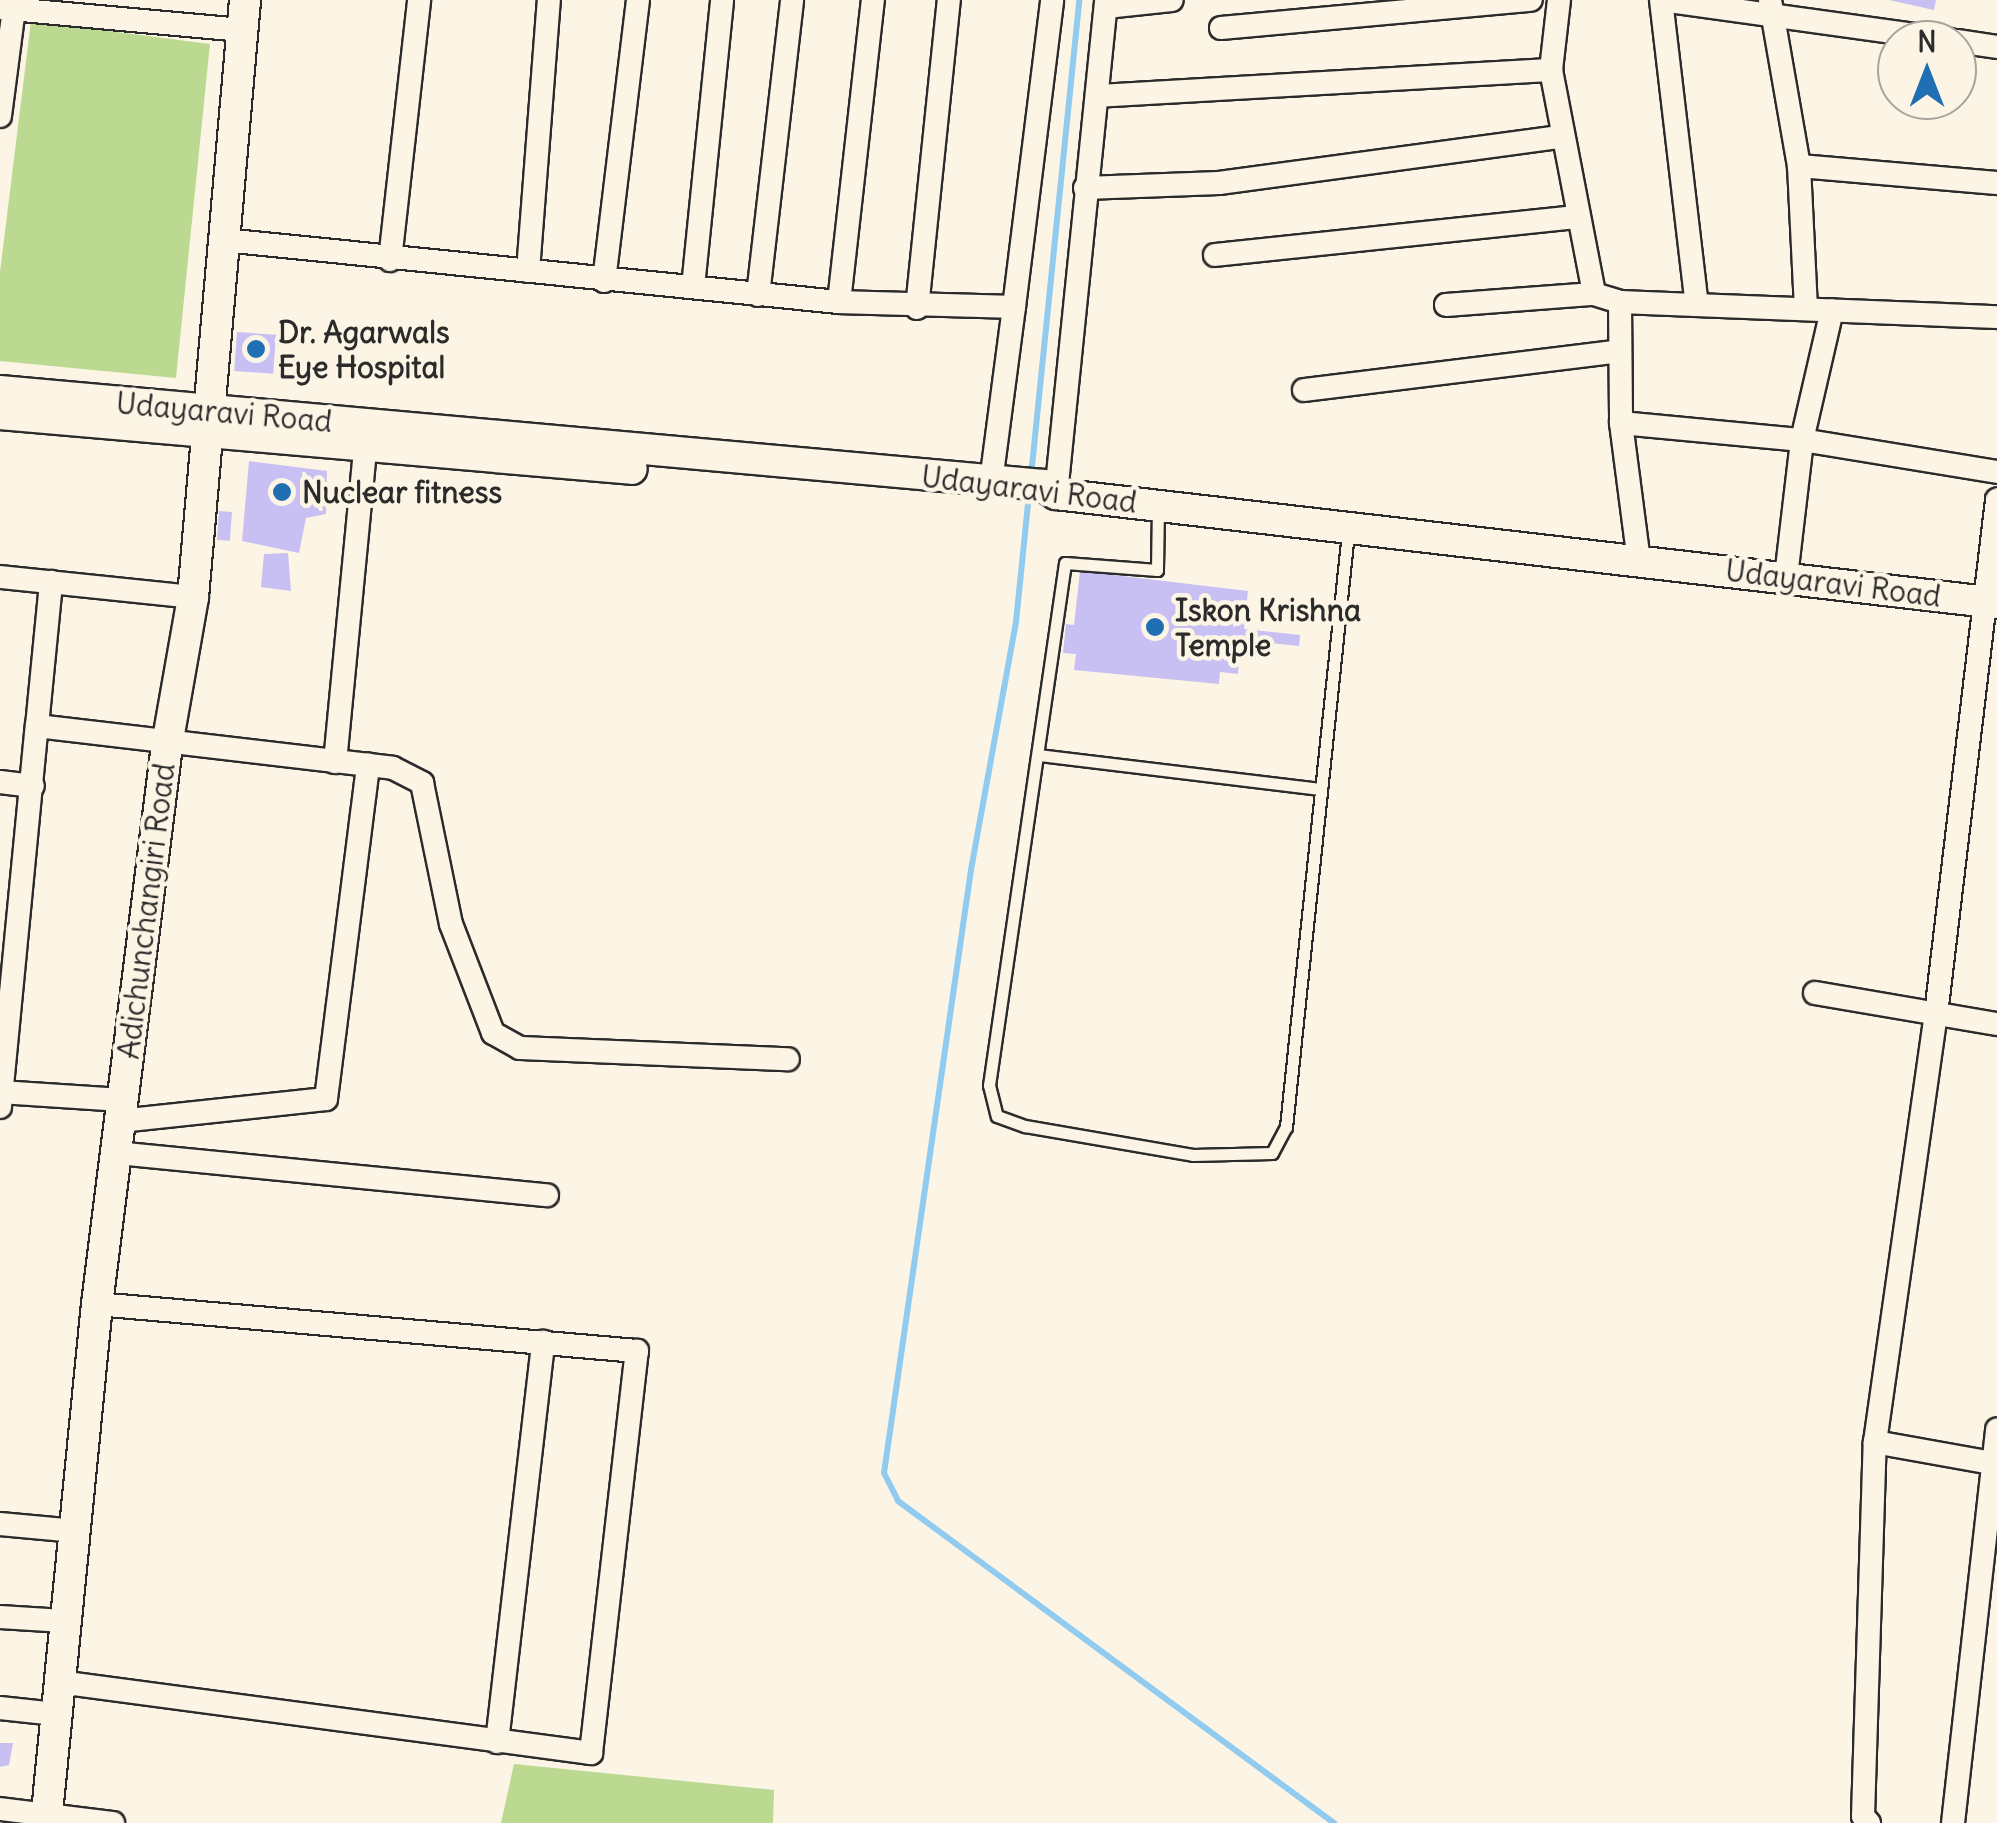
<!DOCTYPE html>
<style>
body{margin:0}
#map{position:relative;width:1997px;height:1823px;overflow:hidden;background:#fcf5e5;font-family:Delius,sans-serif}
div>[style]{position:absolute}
.green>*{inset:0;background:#bcd991}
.stream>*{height:6px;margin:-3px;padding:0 3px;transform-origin:3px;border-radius:3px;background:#91cbf0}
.building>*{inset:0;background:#c8c0f2;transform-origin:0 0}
.roads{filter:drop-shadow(2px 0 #2b2b2b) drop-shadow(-2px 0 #2b2b2b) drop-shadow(0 2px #2b2b2b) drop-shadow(0 -2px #2b2b2b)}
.lane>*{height:11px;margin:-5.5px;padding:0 5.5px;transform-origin:5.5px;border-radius:5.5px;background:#fcf5e5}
.street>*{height:22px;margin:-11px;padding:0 11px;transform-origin:11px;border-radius:11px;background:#fcf5e5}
.secondary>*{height:30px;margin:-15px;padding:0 15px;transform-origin:15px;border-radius:15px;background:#fcf5e5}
.dots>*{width:28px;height:28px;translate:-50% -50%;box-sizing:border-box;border:5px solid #fcf5e5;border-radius:50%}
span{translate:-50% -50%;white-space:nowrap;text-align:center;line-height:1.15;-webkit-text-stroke:9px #fcf5e5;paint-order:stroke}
.poi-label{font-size:30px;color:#2b2b2b;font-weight:700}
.left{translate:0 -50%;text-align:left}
.street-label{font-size:30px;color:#2b2b2b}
.north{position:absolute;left:1877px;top:20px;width:100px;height:100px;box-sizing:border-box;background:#fcf5e5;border:2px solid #a8a49b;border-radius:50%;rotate:0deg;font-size:28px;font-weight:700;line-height:40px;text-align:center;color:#2b2b2b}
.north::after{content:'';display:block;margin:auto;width:35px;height:45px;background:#1f6fb2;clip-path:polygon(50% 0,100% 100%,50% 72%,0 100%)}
</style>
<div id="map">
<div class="green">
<div style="clip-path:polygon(31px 21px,210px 44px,176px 378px,0 361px,0 272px)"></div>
<div style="clip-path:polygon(514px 1764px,774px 1790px,773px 1823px,501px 1823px)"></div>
</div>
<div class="stream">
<div style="left:1031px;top:476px;width:478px;rotate:-84.2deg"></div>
<div style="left:1029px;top:494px;width:129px;rotate:95.8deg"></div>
<div style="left:1016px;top:622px;width:252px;rotate:100.3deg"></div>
<div style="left:971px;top:870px;width:609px;rotate:98.21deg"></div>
<div style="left:884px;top:1473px;width:31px;rotate:63deg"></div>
<div style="left:898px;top:1501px;width:542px;rotate:36.45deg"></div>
</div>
<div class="building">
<div style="clip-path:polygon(1889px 0,1936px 0,1934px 10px)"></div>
<div style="left:237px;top:332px;width:39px;height:39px;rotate:4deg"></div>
<div style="clip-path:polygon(249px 461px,327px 471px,326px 514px,306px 518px,299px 553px,242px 541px)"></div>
<div style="left:219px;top:511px;width:13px;height:29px;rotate:4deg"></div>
<div style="clip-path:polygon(288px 553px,291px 591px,261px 587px,264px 554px)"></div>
<div style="clip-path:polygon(1080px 571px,1248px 591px,1244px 629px,1300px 635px,1299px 646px,1241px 640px,1238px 674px,1220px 672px,1219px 684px,1074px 670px,1076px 654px,1063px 653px,1066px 624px,1074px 625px)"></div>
<div style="clip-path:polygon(0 1743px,13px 1743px,9px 1765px,0 1767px)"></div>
</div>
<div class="roads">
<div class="lane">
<div style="left:1158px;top:506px;width:64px;rotate:90.9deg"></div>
<div style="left:1157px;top:570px;width:92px;rotate:-175.6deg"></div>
<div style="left:1065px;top:563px;width:528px;rotate:98.28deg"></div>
<div style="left:989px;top:1085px;width:32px;rotate:76deg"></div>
<div style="left:997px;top:1116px;width:30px;rotate:20deg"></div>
<div style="left:1025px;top:1126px;width:170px;rotate:9.8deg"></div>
<div style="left:1193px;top:1155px;width:79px;rotate:-1.5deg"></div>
<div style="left:1272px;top:1153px;width:30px;rotate:-62deg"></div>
<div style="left:1286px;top:1127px;width:598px;rotate:-84.05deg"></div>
<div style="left:1039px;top:755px;width:284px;rotate:6.9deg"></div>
</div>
<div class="street">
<div style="left:1661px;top:0;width:307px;rotate:83.3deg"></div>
<div style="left:1662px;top:0;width:291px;rotate:7.9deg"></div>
<div style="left:1770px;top:0;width:169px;rotate:80.1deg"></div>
<div style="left:1799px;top:166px;width:199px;rotate:4.9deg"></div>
<div style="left:1106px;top:7px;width:66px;rotate:-6.1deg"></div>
<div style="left:0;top:8px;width:243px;rotate:5.2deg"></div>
<div style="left:1221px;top:28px;width:311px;rotate:-5.2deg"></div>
<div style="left:1957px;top:41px;width:40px;rotate:8.5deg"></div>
<div style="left:1551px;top:70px;width:228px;rotate:79.1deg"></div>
<div style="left:1594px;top:294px;width:27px;rotate:17deg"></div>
<div style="left:1620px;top:302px;width:121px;rotate:89.5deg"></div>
<div style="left:1621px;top:423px;width:182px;rotate:5.4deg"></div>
<div style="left:1802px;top:440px;width:198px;rotate:9.3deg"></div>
<div style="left:1097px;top:96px;width:455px;rotate:-3.3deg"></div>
<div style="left:1551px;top:70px;width:70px;rotate:-83.5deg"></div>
<div style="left:0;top:116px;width:117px;rotate:-82.6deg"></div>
<div style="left:1799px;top:166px;width:143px;rotate:87.2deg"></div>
<div style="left:1085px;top:188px;width:134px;rotate:-2.1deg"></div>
<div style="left:1219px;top:183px;width:344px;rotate:-7.7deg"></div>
<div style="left:224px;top:240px;width:618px;rotate:5.76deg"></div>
<div style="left:839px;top:302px;width:175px;rotate:1.6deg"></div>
<div style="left:1014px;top:307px;width:176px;rotate:97.5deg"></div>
<div style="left:1215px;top:255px;width:364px;rotate:-6deg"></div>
<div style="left:390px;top:260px;width:262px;rotate:-83.6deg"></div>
<div style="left:528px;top:271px;width:272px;rotate:-85.6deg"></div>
<div style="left:604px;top:281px;width:283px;rotate:-83.1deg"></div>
<div style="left:693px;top:287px;width:288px;rotate:-84.2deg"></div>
<div style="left:758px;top:295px;width:297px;rotate:-83.4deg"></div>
<div style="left:839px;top:302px;width:304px;rotate:-83.6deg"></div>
<div style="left:1620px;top:302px;width:377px;rotate:2.3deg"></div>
<div style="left:1446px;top:305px;width:148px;rotate:-4.3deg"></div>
<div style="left:1014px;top:307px;width:309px;rotate:-82.9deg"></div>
<div style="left:917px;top:308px;width:310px;rotate:-84.1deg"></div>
<div style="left:1304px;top:390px;width:318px;rotate:-7deg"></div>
<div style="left:1621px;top:423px;width:139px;rotate:82.6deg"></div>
<div style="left:1056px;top:494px;width:497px;rotate:-84.2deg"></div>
<div style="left:0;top:577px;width:194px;rotate:5.9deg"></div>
<div style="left:1786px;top:577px;width:138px;rotate:-83.3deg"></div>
<div style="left:1802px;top:440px;width:133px;rotate:-77deg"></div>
<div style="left:37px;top:726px;width:145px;rotate:-84.4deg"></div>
<div style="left:335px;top:762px;width:315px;rotate:-84.5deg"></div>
<div style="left:0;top:782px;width:33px;rotate:7deg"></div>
<div style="left:1815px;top:993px;width:185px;rotate:9.7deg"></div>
<div style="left:0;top:1092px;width:122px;rotate:3.8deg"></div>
<div style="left:0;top:1107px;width:383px;rotate:-84.5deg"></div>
<div style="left:37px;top:726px;width:358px;rotate:6.7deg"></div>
<div style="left:393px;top:768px;width:33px;rotate:27deg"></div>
<div style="left:422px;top:783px;width:144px;rotate:78.4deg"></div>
<div style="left:451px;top:924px;width:117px;rotate:68.9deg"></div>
<div style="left:493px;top:1033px;width:31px;rotate:29deg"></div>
<div style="left:520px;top:1048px;width:268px;rotate:2.4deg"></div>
<div style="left:120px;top:1121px;width:207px;rotate:-6.1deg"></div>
<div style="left:326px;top:1099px;width:337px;rotate:-82.8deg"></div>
<div style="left:116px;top:1153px;width:433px;rotate:5.6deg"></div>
<div style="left:1875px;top:1442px;width:124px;rotate:10.2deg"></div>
<div style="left:0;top:1524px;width:76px;rotate:5.3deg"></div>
<div style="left:0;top:1617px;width:64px;rotate:3.6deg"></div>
<div style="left:59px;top:1682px;width:537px;rotate:7.6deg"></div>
<div style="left:591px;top:1753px;width:405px;rotate:-83.5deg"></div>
<div style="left:637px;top:1351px;width:542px;rotate:-175.03deg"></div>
<div style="left:0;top:1708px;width:56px;rotate:6.1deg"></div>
<div style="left:497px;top:1742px;width:403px;rotate:-83.4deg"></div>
<div style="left:0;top:1809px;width:114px;rotate:7.1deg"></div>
<div style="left:1869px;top:1823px;width:9px;rotate:-131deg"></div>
<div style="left:1863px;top:1816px;width:374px;rotate:-88.2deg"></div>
<div style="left:1875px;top:1442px;width:432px;rotate:-81.9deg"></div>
<div style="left:1936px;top:1014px;width:518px;rotate:-83.23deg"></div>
<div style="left:1953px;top:1823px;width:396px;rotate:-83.6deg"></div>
</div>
<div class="secondary">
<div style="left:0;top:391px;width:1047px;rotate:5.15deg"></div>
<div style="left:1043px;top:485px;width:16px;rotate:35deg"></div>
<div style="left:1056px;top:494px;width:947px;rotate:6.61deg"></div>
<div style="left:0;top:414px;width:634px;rotate:4.97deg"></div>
<div style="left:46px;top:1823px;width:521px;rotate:-84.39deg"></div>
<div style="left:97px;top:1304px;width:563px;rotate:-82.86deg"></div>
<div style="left:167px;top:745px;width:150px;rotate:-80deg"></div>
<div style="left:193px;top:597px;width:599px;rotate:-85.02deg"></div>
</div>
</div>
<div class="dots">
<div style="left:256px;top:349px;background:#1f6fb2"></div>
<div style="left:282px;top:492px;background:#1f6fb2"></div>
<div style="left:1155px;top:627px;background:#1f6fb2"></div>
</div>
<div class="poi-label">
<span class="left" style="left:278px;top:349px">Dr. Agarwals<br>Eye Hospital</span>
<span class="left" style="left:302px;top:492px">Nuclear fitness</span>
<span class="left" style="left:1175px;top:627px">Iskon Krishna<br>Temple</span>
</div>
<div class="street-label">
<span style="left:224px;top:412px;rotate:5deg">Udayaravi Road</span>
<span style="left:1029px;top:489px;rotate:7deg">Udayaravi Road</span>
<span style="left:1833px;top:583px;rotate:7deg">Udayaravi Road</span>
<span style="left:146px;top:911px;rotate:-83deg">Adichunchangiri Road</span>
</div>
<div class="north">N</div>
</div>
